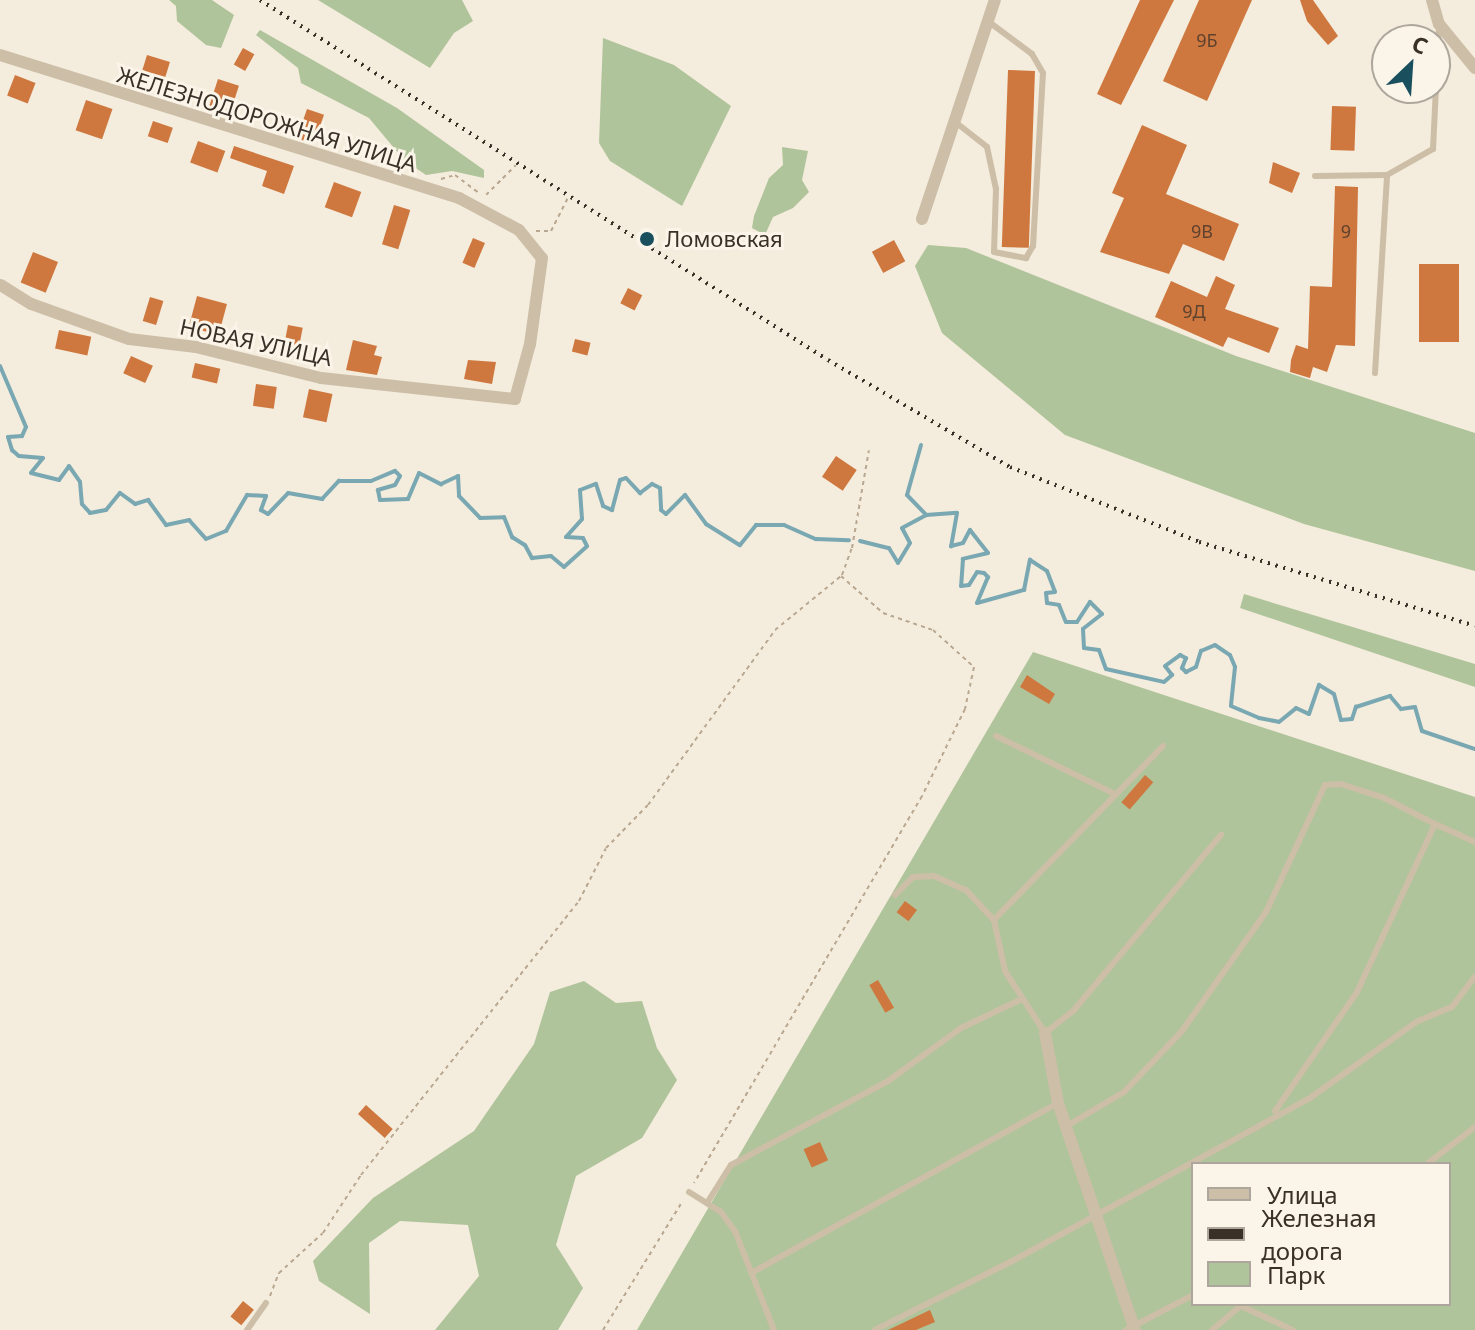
<!DOCTYPE html>
<meta charset="utf-8">
<style>
body{margin:0}
#map{position:relative;width:1475px;height:1330px;overflow:hidden;background:#f4ecdc;font-family:"Noto Sans",sans-serif}
div>[style]{position:absolute}
.green>*{inset:0;background:#b0c49b}
.stream>*{height:4px;margin:-2px;padding:0 2px;transform-origin:2px;border-radius:2px;background:#79a8b3}
.building>*{inset:0;background:#ce783f;transform-origin:0 0}
.path>*{height:2px;margin-top:-1px;transform-origin:0;background:repeating-linear-gradient(90deg,#b9a891 0 4px,transparent 0 8px)}
.service>*{height:6px;margin:-3px;padding:0 3px;transform-origin:3px;border-radius:3px;background:#cdbea7}
.minor>*{height:12px;margin:-6px;padding:0 6px;transform-origin:6px;border-radius:6px;background:#cdbea7}
.rail>*{height:4px;margin-top:-2px;transform-origin:0;background:repeating-linear-gradient(90deg,#393028 0 2px,transparent 0 8px)}
.dots>*{width:22px;height:22px;translate:-50% -50%;box-sizing:border-box;border:4px solid #fbf5e9;border-radius:50%}
span{translate:-50% -50%;white-space:nowrap;text-align:center;line-height:1.15;-webkit-text-stroke:6px #fbf5e9;paint-order:stroke}
.number-label{font-size:18px;color:#5e422e}
.number-label span{-webkit-text-stroke-width:0}
.street-label{font-size:22px;color:#393028}
.poi-label{font-size:22px;color:#393028}
.left{translate:0 -50%;text-align:left}
.legend{position:absolute;left:1191px;top:1162px;width:260px;height:144px;box-sizing:border-box;background:#fbf5e9;border:2px solid #ada69c;margin:0;padding:10px 14px;list-style:none;font-size:24px;color:#393028}
.legend li{display:flex;align-items:center;gap:16px;height:40px}
.legend b{width:40px;border:2px solid #ada69c}
.north{position:absolute;left:1371px;top:24px;width:80px;height:80px;box-sizing:border-box;background:#fbf5e9;border:2px solid #ada69c;border-radius:50%;rotate:25deg;font-size:22px;font-weight:700;line-height:32px;text-align:center;color:#393028}
.north::after{content:'';display:block;margin:auto;width:28px;height:36px;background:#1a4f5e;clip-path:polygon(50% 0,100% 100%,50% 72%,0 100%)}
</style>
<div id="map">
<div class="green">
<div style="clip-path:polygon(169px 0,212px 0,234px 15px,221px 48px,206px 45px,177px 21px,176px 6px)"></div>
<div style="clip-path:polygon(318px 0,462px 0,473px 21px,454px 33px,430px 68px)"></div>
<div style="clip-path:polygon(260px 30px,397px 108px,484px 170px,484px 178px,452px 171px,426px 175px,404px 160px,369px 118px,301px 83px,298px 68px,256px 35px)"></div>
<div style="clip-path:polygon(603px 38px,674px 65px,731px 106px,682px 206px,610px 161px,599px 143px)"></div>
<div style="clip-path:polygon(782px 147px,808px 151px,802px 180px,809px 192px,793px 208px,773px 217px,765px 235px,752px 228px,754px 216px,769px 178px,783px 165px)"></div>
<div style="clip-path:polygon(928px 245px,966px 248px,1236px 356px,1475px 433px,1475px 571px,1304px 524px,1065px 435px,942px 333px,915px 266px)"></div>
<div style="clip-path:polygon(1244px 594px,1475px 664px,1475px 687px,1240px 608px)"></div>
<div style="clip-path:polygon(evenodd,1033px 652px,1475px 797px,1475px 1330px,637px 1330px,1033px 652px,1193px 1164px,1449px 1164px,1449px 1304px,1193px 1304px,1193px 1164px)"></div>
<div style="clip-path:polygon(584px 981px,616px 1003px,642px 1001px,657px 1048px,677px 1080px,642px 1138px,576px 1176px,556px 1245px,583px 1288px,558px 1330px,435px 1330px,479px 1276px,468px 1225px,400px 1221px,369px 1243px,370px 1314px,319px 1281px,313px 1261px,373px 1198px,474px 1131px,534px 1044px,550px 992px)"></div>
</div>
<div class="stream">
<div style="left:0;top:366px;width:66px;rotate:66.9deg"></div>
<div style="left:26px;top:427px;width:10px;rotate:114deg"></div>
<div style="left:22px;top:436px;width:14px;rotate:176deg"></div>
<div style="left:8px;top:437px;width:14px;rotate:73deg"></div>
<div style="left:12px;top:450px;width:9px;rotate:41deg"></div>
<div style="left:19px;top:456px;width:24px;rotate:5deg"></div>
<div style="left:43px;top:458px;width:19px;rotate:129deg"></div>
<div style="left:31px;top:473px;width:29px;rotate:14deg"></div>
<div style="left:59px;top:480px;width:17px;rotate:-54deg"></div>
<div style="left:69px;top:466px;width:19px;rotate:55deg"></div>
<div style="left:80px;top:482px;width:22px;rotate:85deg"></div>
<div style="left:82px;top:504px;width:12px;rotate:48deg"></div>
<div style="left:90px;top:513px;width:16px;rotate:-11deg"></div>
<div style="left:106px;top:510px;width:22px;rotate:-51deg"></div>
<div style="left:120px;top:493px;width:19px;rotate:36deg"></div>
<div style="left:135px;top:504px;width:14px;rotate:-17deg"></div>
<div style="left:148px;top:500px;width:31px;rotate:54deg"></div>
<div style="left:166px;top:525px;width:24px;rotate:-12deg"></div>
<div style="left:189px;top:520px;width:25px;rotate:48deg"></div>
<div style="left:206px;top:539px;width:22px;rotate:-22deg"></div>
<div style="left:226px;top:531px;width:42px;rotate:-59.7deg"></div>
<div style="left:247px;top:495px;width:19px;rotate:3deg"></div>
<div style="left:266px;top:496px;width:15px;rotate:110deg"></div>
<div style="left:261px;top:510px;width:8px;rotate:30deg"></div>
<div style="left:268px;top:514px;width:29px;rotate:-46deg"></div>
<div style="left:288px;top:493px;width:35px;rotate:10deg"></div>
<div style="left:322px;top:499px;width:25px;rotate:-47deg"></div>
<div style="left:339px;top:481px;width:32px"></div>
<div style="left:371px;top:481px;width:26px;rotate:-23deg"></div>
<div style="left:395px;top:471px;width:7px;rotate:45deg"></div>
<div style="left:400px;top:476px;width:10px;rotate:119deg"></div>
<div style="left:395px;top:485px;width:18px;rotate:164deg"></div>
<div style="left:378px;top:490px;width:10px;rotate:79deg"></div>
<div style="left:380px;top:500px;width:28px;rotate:-2deg"></div>
<div style="left:408px;top:499px;width:28px;rotate:-67deg"></div>
<div style="left:419px;top:473px;width:25px;rotate:27deg"></div>
<div style="left:441px;top:484px;width:19px;rotate:-25deg"></div>
<div style="left:458px;top:476px;width:20px;rotate:87deg"></div>
<div style="left:459px;top:496px;width:30px;rotate:46deg"></div>
<div style="left:480px;top:518px;width:24px;rotate:-2deg"></div>
<div style="left:504px;top:517px;width:22px;rotate:68deg"></div>
<div style="left:512px;top:537px;width:15px;rotate:32deg"></div>
<div style="left:525px;top:545px;width:15px;rotate:62deg"></div>
<div style="left:532px;top:558px;width:19px;rotate:-6deg"></div>
<div style="left:551px;top:556px;width:17px;rotate:40deg"></div>
<div style="left:564px;top:567px;width:31px;rotate:-42deg"></div>
<div style="left:587px;top:546px;width:9px;rotate:-117deg"></div>
<div style="left:583px;top:538px;width:17px;rotate:-177deg"></div>
<div style="left:566px;top:537px;width:24px;rotate:-48deg"></div>
<div style="left:582px;top:519px;width:29px;rotate:-94deg"></div>
<div style="left:580px;top:490px;width:17px;rotate:-21deg"></div>
<div style="left:596px;top:484px;width:23px;rotate:72deg"></div>
<div style="left:603px;top:506px;width:10px;rotate:24deg"></div>
<div style="left:612px;top:510px;width:31px;rotate:-75deg"></div>
<div style="left:620px;top:480px;width:6px;rotate:-18deg"></div>
<div style="left:626px;top:478px;width:21px;rotate:47deg"></div>
<div style="left:640px;top:493px;width:15px;rotate:-37deg"></div>
<div style="left:652px;top:484px;width:9px;rotate:27deg"></div>
<div style="left:660px;top:488px;width:22px;rotate:87deg"></div>
<div style="left:661px;top:510px;width:6px;rotate:39deg"></div>
<div style="left:666px;top:514px;width:27px;rotate:-45deg"></div>
<div style="left:685px;top:495px;width:36px;rotate:54deg"></div>
<div style="left:706px;top:524px;width:40px;rotate:32deg"></div>
<div style="left:740px;top:545px;width:26px;rotate:-51deg"></div>
<div style="left:756px;top:525px;width:28px"></div>
<div style="left:784px;top:525px;width:35px;rotate:24deg"></div>
<div style="left:816px;top:539px;width:33px;rotate:2deg"></div>
<div style="left:921px;top:445px;width:52px;rotate:105.6deg"></div>
<div style="left:907px;top:495px;width:28px;rotate:46deg"></div>
<div style="left:860px;top:541px;width:30px;rotate:14deg"></div>
<div style="left:889px;top:548px;width:17px;rotate:59deg"></div>
<div style="left:898px;top:563px;width:23px;rotate:-59deg"></div>
<div style="left:910px;top:543px;width:17px;rotate:-118deg"></div>
<div style="left:902px;top:528px;width:27px;rotate:-28deg"></div>
<div style="left:926px;top:515px;width:31px;rotate:-4deg"></div>
<div style="left:957px;top:513px;width:34px;rotate:100deg"></div>
<div style="left:951px;top:546px;width:12px;rotate:-14deg"></div>
<div style="left:963px;top:543px;width:15px;rotate:-62deg"></div>
<div style="left:970px;top:530px;width:29px;rotate:52deg"></div>
<div style="left:988px;top:553px;width:26px;rotate:167deg"></div>
<div style="left:963px;top:559px;width:27px;rotate:94deg"></div>
<div style="left:961px;top:586px;width:8px;rotate:-7deg"></div>
<div style="left:969px;top:585px;width:15px;rotate:-58deg"></div>
<div style="left:977px;top:572px;width:7px;rotate:8deg"></div>
<div style="left:984px;top:573px;width:6px;rotate:45deg"></div>
<div style="left:988px;top:577px;width:28px;rotate:113deg"></div>
<div style="left:977px;top:603px;width:49px;rotate:-15.5deg"></div>
<div style="left:1024px;top:590px;width:31px;rotate:-79deg"></div>
<div style="left:1030px;top:560px;width:20px;rotate:33deg"></div>
<div style="left:1047px;top:571px;width:22px;rotate:69deg"></div>
<div style="left:1055px;top:592px;width:9px;rotate:174deg"></div>
<div style="left:1046px;top:593px;width:10px;rotate:84deg"></div>
<div style="left:1047px;top:603px;width:12px;rotate:9deg"></div>
<div style="left:1059px;top:605px;width:18px;rotate:68deg"></div>
<div style="left:1066px;top:622px;width:11px"></div>
<div style="left:1077px;top:622px;width:24px;rotate:-57deg"></div>
<div style="left:1090px;top:602px;width:17px;rotate:45deg"></div>
<div style="left:1102px;top:614px;width:24px;rotate:142deg"></div>
<div style="left:1083px;top:629px;width:19px;rotate:87deg"></div>
<div style="left:1084px;top:648px;width:15px;rotate:8deg"></div>
<div style="left:1099px;top:650px;width:20px;rotate:70deg"></div>
<div style="left:1106px;top:669px;width:59px;rotate:12.6deg"></div>
<div style="left:1164px;top:682px;width:11px;rotate:-41deg"></div>
<div style="left:1172px;top:675px;width:11px;rotate:-128deg"></div>
<div style="left:1165px;top:666px;width:19px;rotate:-36deg"></div>
<div style="left:1180px;top:655px;width:7px;rotate:27deg"></div>
<div style="left:1186px;top:658px;width:11px;rotate:112deg"></div>
<div style="left:1182px;top:668px;width:6px;rotate:45deg"></div>
<div style="left:1186px;top:672px;width:11px;rotate:-27deg"></div>
<div style="left:1196px;top:667px;width:17px;rotate:-73deg"></div>
<div style="left:1201px;top:651px;width:15px;rotate:-23deg"></div>
<div style="left:1215px;top:645px;width:18px;rotate:34deg"></div>
<div style="left:1230px;top:655px;width:13px;rotate:67deg"></div>
<div style="left:1235px;top:667px;width:39px;rotate:96deg"></div>
<div style="left:1231px;top:706px;width:30px;rotate:23deg"></div>
<div style="left:1259px;top:718px;width:20px;rotate:11deg"></div>
<div style="left:1279px;top:722px;width:22px;rotate:-39deg"></div>
<div style="left:1296px;top:708px;width:14px;rotate:25deg"></div>
<div style="left:1309px;top:714px;width:31px;rotate:-71deg"></div>
<div style="left:1319px;top:685px;width:17px;rotate:31deg"></div>
<div style="left:1334px;top:694px;width:27px;rotate:75deg"></div>
<div style="left:1341px;top:720px;width:11px;rotate:-5deg"></div>
<div style="left:1352px;top:719px;width:13px;rotate:-72deg"></div>
<div style="left:1356px;top:707px;width:36px;rotate:-18deg"></div>
<div style="left:1390px;top:696px;width:17px;rotate:50deg"></div>
<div style="left:1401px;top:709px;width:14px;rotate:-8deg"></div>
<div style="left:1415px;top:707px;width:25px;rotate:74deg"></div>
<div style="left:1422px;top:731px;width:56px;rotate:18.8deg"></div>
</div>
<div class="building">
<div style="clip-path:polygon(1140px 0,1174px 0,1121px 105px,1097px 94px)"></div>
<div style="clip-path:polygon(1199px 0,1252px 0,1207px 101px,1163px 81px)"></div>
<div style="clip-path:polygon(1300px 0,1313px 0,1338px 36px,1328px 45px,1307px 21px)"></div>
<div style="left:243px;top:48px;width:13px;height:19px;rotate:29deg"></div>
<div style="left:147px;top:55px;width:24px;height:27px;rotate:17deg"></div>
<div style="left:1008px;top:70px;width:27px;height:177px;rotate:2deg"></div>
<div style="left:15px;top:75px;width:22px;height:22px;rotate:21deg"></div>
<div style="left:218px;top:79px;width:22px;height:28px;rotate:18deg"></div>
<div style="left:86px;top:100px;width:28px;height:32px;rotate:19deg"></div>
<div style="left:1332px;top:106px;width:24px;height:44px;rotate:2deg"></div>
<div style="left:307px;top:109px;width:18px;height:31px;rotate:19deg"></div>
<div style="left:153px;top:121px;width:21px;height:16px;rotate:19deg"></div>
<div style="clip-path:polygon(1142px 125px,1187px 145px,1166px 194px,1239px 224px,1224px 261px,1183px 244px,1169px 274px,1100px 252px,1124px 198px,1112px 193px)"></div>
<div style="left:198px;top:141px;width:29px;height:23px;rotate:20deg"></div>
<div style="clip-path:polygon(234px 146px,294px 166px,284px 194px,262px 186px,267px 171px,230px 158px)"></div>
<div style="clip-path:polygon(1273px 162px,1300px 173px,1292px 193px,1269px 183px)"></div>
<div style="left:334px;top:182px;width:29px;height:27px;rotate:20deg"></div>
<div style="clip-path:polygon(1335px 186px,1358px 187px,1355px 346px,1336px 345px,1327px 372px,1313px 367px,1310px 378px,1290px 372px,1291px 360px,1296px 345px,1308px 349px,1310px 286px,1332px 287px)"></div>
<div style="left:394px;top:205px;width:17px;height:41px;rotate:17deg"></div>
<div style="left:473px;top:238px;width:13px;height:27px;rotate:23deg"></div>
<div style="left:894px;top:240px;width:24px;height:25px;rotate:62deg"></div>
<div style="left:33px;top:252px;width:27px;height:33px;rotate:22deg"></div>
<div style="left:1419px;top:264px;width:40px;height:78px"></div>
<div style="clip-path:polygon(1216px 276px,1235px 285px,1225px 309px,1279px 328px,1269px 353px,1228px 337px,1223px 347px,1155px 317px,1171px 281px,1207px 297px)"></div>
<div style="left:628px;top:288px;width:16px;height:17px;rotate:27deg"></div>
<div style="left:197px;top:296px;width:31px;height:32px;rotate:15deg"></div>
<div style="left:150px;top:297px;width:14px;height:25px;rotate:17deg"></div>
<div style="left:288px;top:325px;width:15px;height:30px;rotate:11deg"></div>
<div style="left:59px;top:330px;width:33px;height:19px;rotate:12deg"></div>
<div style="left:575px;top:339px;width:16px;height:13px;rotate:14deg"></div>
<div style="clip-path:polygon(353px 340px,377px 346px,374px 355px,382px 357px,377px 375px,346px 370px)"></div>
<div style="left:131px;top:356px;width:24px;height:19px;rotate:24deg"></div>
<div style="clip-path:polygon(468px 360px,496px 362px,492px 384px,464px 379px)"></div>
<div style="left:195px;top:363px;width:26px;height:15px;rotate:13deg"></div>
<div style="left:256px;top:384px;width:21px;height:22px;rotate:8deg"></div>
<div style="left:309px;top:389px;width:24px;height:29px;rotate:12deg"></div>
<div style="left:836px;top:456px;width:25px;height:25px;rotate:34deg"></div>
<div style="clip-path:polygon(1027px 675px,1055px 694px,1049px 704px,1020px 687px)"></div>
<div style="left:1145px;top:775px;width:11px;height:36px;rotate:41deg"></div>
<div style="left:905px;top:901px;width:15px;height:14px;rotate:37deg"></div>
<div style="left:878px;top:980px;width:32px;height:10px;rotate:60deg"></div>
<div style="left:366px;top:1105px;width:36px;height:12px;rotate:42deg"></div>
<div style="left:820px;top:1142px;width:20px;height:18px;rotate:66deg"></div>
<div style="left:243px;top:1301px;width:14px;height:20px;rotate:39deg"></div>
<div style="clip-path:polygon(930px 1310px,935px 1322px,916px 1330px,888px 1330px)"></div>
</div>
<div class="path">
<div style="left:441px;top:179px;width:15px;rotate:-16deg"></div>
<div style="left:455px;top:175px;width:31px;rotate:37deg"></div>
<div style="left:486px;top:195px;width:42px;rotate:-45deg"></div>
<div style="left:536px;top:231px;width:15px"></div>
<div style="left:551px;top:231px;width:37px;rotate:-63deg"></div>
<div style="left:842px;top:575px;width:29px;rotate:-70deg"></div>
<div style="left:852px;top:548px;width:99px;rotate:-80.2deg"></div>
<div style="left:270px;top:1296px;width:25px;rotate:-69deg"></div>
<div style="left:279px;top:1273px;width:59px;rotate:-42.3deg"></div>
<div style="left:323px;top:1233px;width:69px;rotate:-56.8deg"></div>
<div style="left:361px;top:1175px;width:350px;rotate:-51.5deg"></div>
<div style="left:579px;top:901px;width:59px;rotate:-63deg"></div>
<div style="left:606px;top:848px;width:60px;rotate:-45.7deg"></div>
<div style="left:648px;top:805px;width:216px;rotate:-54deg"></div>
<div style="left:775px;top:630px;width:85px;rotate:-39.3deg"></div>
<div style="left:841px;top:576px;width:56px;rotate:41.4deg"></div>
<div style="left:883px;top:613px;width:53px;rotate:18.8deg"></div>
<div style="left:933px;top:630px;width:55px;rotate:42.1deg"></div>
<div style="left:974px;top:667px;width:43px;rotate:102.1deg"></div>
<div style="left:965px;top:709px;width:97px;rotate:116.3deg"></div>
<div style="left:922px;top:796px;width:449px;rotate:120.5deg"></div>
<div style="left:603px;top:1330px;width:150px;rotate:-58.3deg"></div>
</div>
<div class="service">
<div style="left:954px;top:121px;width:42px;rotate:38.2deg"></div>
<div style="left:987px;top:147px;width:43px;rotate:77.9deg"></div>
<div style="left:996px;top:189px;width:63px;rotate:91.8deg"></div>
<div style="left:994px;top:252px;width:33px;rotate:11deg"></div>
<div style="left:1026px;top:258px;width:14px;rotate:-60deg"></div>
<div style="left:1033px;top:246px;width:173px;rotate:-86.7deg"></div>
<div style="left:1043px;top:73px;width:22px;rotate:-120deg"></div>
<div style="left:1032px;top:54px;width:54px;rotate:-143.3deg"></div>
<div style="left:1315px;top:176px;width:72px;rotate:-0.8deg"></div>
<div style="left:1375px;top:373px;width:198px;rotate:-86.5deg"></div>
<div style="left:1387px;top:175px;width:53px;rotate:-29.5deg"></div>
<div style="left:1433px;top:149px;width:122px;rotate:-87.2deg"></div>
<div style="left:996px;top:736px;width:132px;rotate:26deg"></div>
<div style="left:1163px;top:746px;width:243px;rotate:134.2deg"></div>
<div style="left:994px;top:920px;width:52px;rotate:77.8deg"></div>
<div style="left:1005px;top:971px;width:74px;rotate:57.2deg"></div>
<div style="left:1045px;top:1033px;width:37px;rotate:-38deg"></div>
<div style="left:1074px;top:1010px;width:229px;rotate:-50deg"></div>
<div style="left:895px;top:895px;width:25px;rotate:-45deg"></div>
<div style="left:913px;top:877px;width:21px;rotate:-3deg"></div>
<div style="left:934px;top:876px;width:35px;rotate:24deg"></div>
<div style="left:966px;top:890px;width:41px;rotate:47deg"></div>
<div style="left:1275px;top:1111px;width:145px;rotate:-55.4deg"></div>
<div style="left:1357px;top:992px;width:185px;rotate:-65.1deg"></div>
<div style="left:1435px;top:824px;width:44px;rotate:24.2deg"></div>
<div style="left:1065px;top:1127px;width:69px;rotate:-30.7deg"></div>
<div style="left:1124px;top:1092px;width:84px;rotate:-46.4deg"></div>
<div style="left:1182px;top:1031px;width:146px;rotate:-54.8deg"></div>
<div style="left:1266px;top:912px;width:140px;rotate:-65.1deg"></div>
<div style="left:1325px;top:785px;width:16px;rotate:-4deg"></div>
<div style="left:1341px;top:784px;width:45px;rotate:18deg"></div>
<div style="left:1384px;top:798px;width:57px;rotate:27deg"></div>
<div style="left:1427px;top:1164px;width:61px;rotate:-37.6deg"></div>
<div style="left:689px;top:1192px;width:38px;rotate:32deg"></div>
<div style="left:721px;top:1212px;width:24px;rotate:54deg"></div>
<div style="left:735px;top:1231px;width:106px;rotate:68.5deg"></div>
<div style="left:707px;top:1203px;width:45px;rotate:-57.7deg"></div>
<div style="left:731px;top:1165px;width:178px;rotate:-28.1deg"></div>
<div style="left:888px;top:1081px;width:90px;rotate:-36deg"></div>
<div style="left:961px;top:1028px;width:65px;rotate:-25.4deg"></div>
<div style="left:753px;top:1272px;width:349px;rotate:-29deg"></div>
<div style="left:1241px;top:1306px;width:57px;rotate:24.8deg"></div>
<div style="left:247px;top:1330px;width:33px;rotate:-55deg"></div>
<div style="left:875px;top:1330px;width:158px;rotate:-26.7deg"></div>
<div style="left:1016px;top:1259px;width:335px;rotate:-28.7deg"></div>
<div style="left:1310px;top:1098px;width:130px;rotate:-35.6deg"></div>
<div style="left:1416px;top:1022px;width:39px;rotate:-23deg"></div>
<div style="left:1452px;top:1007px;width:38px;rotate:-53deg"></div>
<div style="left:1126px;top:1330px;width:76px;rotate:-27.6deg"></div>
<div style="left:1212px;top:1330px;width:40px;rotate:-40deg"></div>
</div>
<div class="minor">
<div style="left:1432px;top:0;width:25px;rotate:74deg"></div>
<div style="left:1439px;top:24px;width:57px;rotate:50.7deg"></div>
<div style="left:0;top:55px;width:481px;rotate:17.3deg"></div>
<div style="left:459px;top:198px;width:68px;rotate:28.1deg"></div>
<div style="left:519px;top:230px;width:36px;rotate:51deg"></div>
<div style="left:542px;top:258px;width:87px;rotate:97.9deg"></div>
<div style="left:530px;top:344px;width:57px;rotate:105.3deg"></div>
<div style="left:515px;top:399px;width:195px;rotate:-173.8deg"></div>
<div style="left:321px;top:378px;width:129px;rotate:-166.1deg"></div>
<div style="left:196px;top:347px;width:67px;rotate:-173.2deg"></div>
<div style="left:129px;top:339px;width:104px;rotate:-160.3deg"></div>
<div style="left:31px;top:304px;width:36px;rotate:-148deg"></div>
<div style="left:922px;top:219px;width:231px;rotate:-71.6deg"></div>
<div style="left:1045px;top:1033px;width:71px;rotate:79.5deg"></div>
<div style="left:1058px;top:1103px;width:240px;rotate:71.3deg"></div>
</div>
<div class="rail">
<div style="left:260px;top:0;width:672px;rotate:32.37deg"></div>
<div style="left:828px;top:360px;width:211px;rotate:30.5deg"></div>
<div style="left:1010px;top:467px;width:203px;rotate:21.6deg"></div>
<div style="left:1199px;top:542px;width:288px;rotate:16.9deg"></div>
</div>
<div class="dots">
<div style="left:647px;top:239px;background:#1a4f5e"></div>
</div>
<div class="number-label">
<span style="left:1207px;top:40px">9Б</span>
<span style="left:1202px;top:231px">9В</span>
<span style="left:1346px;top:231px">9</span>
<span style="left:1194px;top:311px">9Д</span>
</div>
<div class="street-label">
<span style="left:267px;top:119px;rotate:17deg">ЖЕЛЕЗНОДОРОЖНАЯ УЛИЦА</span>
<span style="left:256px;top:342px;rotate:12deg">НОВАЯ УЛИЦА</span>
</div>
<div class="poi-label">
<span class="left" style="left:665px;top:239px">Ломовская</span>
</div>
<ul class="legend">
<li><b style="height:10px;background:#cdbea7"></b>Улица</li>
<li><b style="height:10px;background:#393028"></b>Железная дорога</li>
<li><b style="height:22px;background:#b0c49b"></b>Парк</li>
</ul>
<div class="north">С</div>
</div>
